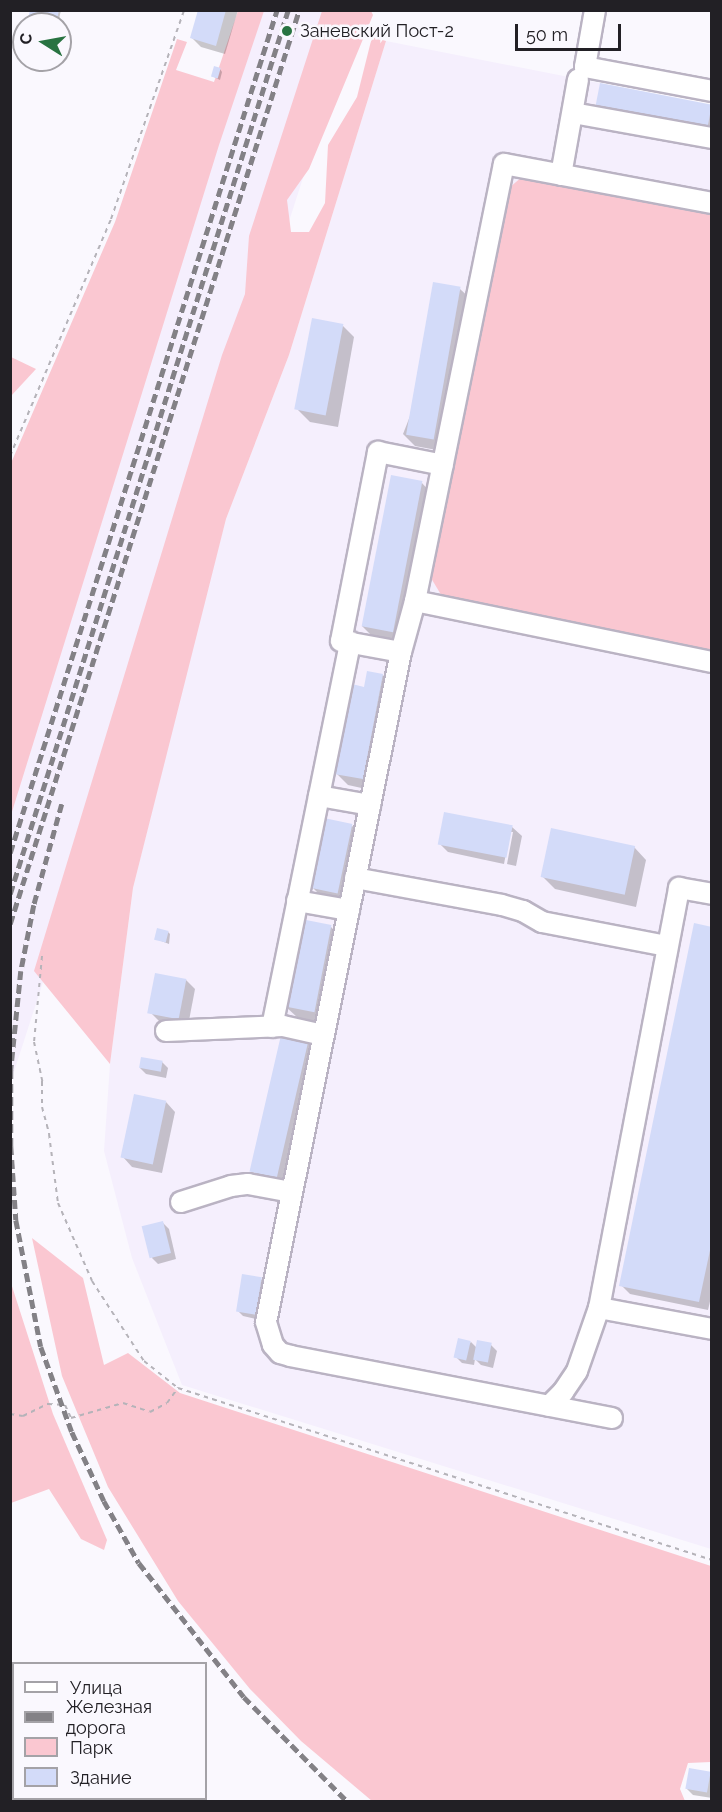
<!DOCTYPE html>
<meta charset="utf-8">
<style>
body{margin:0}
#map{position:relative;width:722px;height:1812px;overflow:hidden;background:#faf8fe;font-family:Raleway,sans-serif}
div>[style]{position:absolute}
.built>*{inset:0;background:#f5effd}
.green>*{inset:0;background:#fac7d1}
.shadow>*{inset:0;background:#0003}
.building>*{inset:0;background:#d3dbf9;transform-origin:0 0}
.path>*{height:2px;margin-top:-1px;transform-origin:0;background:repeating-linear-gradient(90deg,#b5b3b9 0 4.5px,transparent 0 9px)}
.roads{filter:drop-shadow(2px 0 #bab3c3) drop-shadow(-2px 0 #bab3c3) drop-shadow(0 2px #bab3c3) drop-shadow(0 -2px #bab3c3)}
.minor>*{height:20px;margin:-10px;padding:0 10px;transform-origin:10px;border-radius:10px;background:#fff}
.rail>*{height:4.5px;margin-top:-2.25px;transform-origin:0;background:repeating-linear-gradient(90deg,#838186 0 9px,transparent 0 13.5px)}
.dots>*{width:16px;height:16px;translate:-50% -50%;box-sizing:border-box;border:3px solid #faf8fe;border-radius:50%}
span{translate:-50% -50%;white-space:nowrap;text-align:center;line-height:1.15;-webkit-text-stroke:5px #faf8fe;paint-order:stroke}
.poi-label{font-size:18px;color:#222025}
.left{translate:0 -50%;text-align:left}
.frame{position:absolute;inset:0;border:12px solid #222025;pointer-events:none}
.legend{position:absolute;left:12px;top:1662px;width:195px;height:138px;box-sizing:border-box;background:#faf8fe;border:2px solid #a4a2a7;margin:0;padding:8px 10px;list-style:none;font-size:18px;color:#222025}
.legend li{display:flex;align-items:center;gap:12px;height:30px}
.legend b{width:30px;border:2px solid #a4a2a7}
.north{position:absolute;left:12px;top:12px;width:60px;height:60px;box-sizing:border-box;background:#faf8fe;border:2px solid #a4a2a7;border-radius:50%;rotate:281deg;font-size:16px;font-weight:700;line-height:24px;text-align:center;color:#222025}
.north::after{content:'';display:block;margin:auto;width:21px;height:27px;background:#287341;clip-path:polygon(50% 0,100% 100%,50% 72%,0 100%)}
.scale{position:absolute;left:515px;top:24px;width:106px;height:27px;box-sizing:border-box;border:3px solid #222025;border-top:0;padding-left:8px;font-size:18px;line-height:21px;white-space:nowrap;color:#222025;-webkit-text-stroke:4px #faf8fe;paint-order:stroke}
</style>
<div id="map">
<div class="built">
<div style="clip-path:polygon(246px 11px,357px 11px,11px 1081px,11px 775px)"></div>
<div style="clip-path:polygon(386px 41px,711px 105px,711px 1549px,182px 1385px,132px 1258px,104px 1151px,110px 1064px,133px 888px,193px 644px,226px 519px,289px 355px)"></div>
</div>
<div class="green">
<div style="clip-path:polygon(238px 11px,264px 11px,219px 145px,11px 815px,11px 463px,115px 222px,177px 39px,187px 42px,176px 70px,214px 82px)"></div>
<div style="clip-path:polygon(322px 11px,371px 11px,373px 15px,309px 169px,287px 200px,291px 232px,309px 232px,325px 203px,328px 145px,357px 97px,372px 37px,386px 41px,289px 355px,226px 519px,133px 888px,110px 1064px,34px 971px,222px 355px,245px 294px,249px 236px)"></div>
<div style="clip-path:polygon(523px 176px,711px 213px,711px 652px,443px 598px,431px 578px,509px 188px)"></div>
<div style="clip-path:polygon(11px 357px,36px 369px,11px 396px)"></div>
<div style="clip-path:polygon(32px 1238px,83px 1278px,104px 1365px,128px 1353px,180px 1393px,711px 1566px,711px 1762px,688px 1763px,680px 1789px,685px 1801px,372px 1801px,301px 1741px,250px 1689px,178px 1601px,108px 1487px,62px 1376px)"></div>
<div style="clip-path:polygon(10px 1280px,53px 1414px,107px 1540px,104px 1550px,81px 1539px,49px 1489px,11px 1503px)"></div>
</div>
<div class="shadow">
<div style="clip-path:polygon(31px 10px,61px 10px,58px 24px,29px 24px)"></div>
<div style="clip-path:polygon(200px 10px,238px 10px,225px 54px,201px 47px,192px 38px)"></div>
<div style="clip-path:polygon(220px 69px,222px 72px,220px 80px,212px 76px)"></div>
<div style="clip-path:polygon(712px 105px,712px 140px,609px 121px)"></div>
<div style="clip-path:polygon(460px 289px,473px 301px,442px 451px,415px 446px,403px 434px)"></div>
<div style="clip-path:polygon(342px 325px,354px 337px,338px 427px,310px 422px,298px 410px)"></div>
<div style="clip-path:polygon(421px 482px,433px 495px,404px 644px,374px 638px,362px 626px)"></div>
<div style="clip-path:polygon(383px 675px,395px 688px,375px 791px,348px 785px,336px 773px,365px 688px)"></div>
<div style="clip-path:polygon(351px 825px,361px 834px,348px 902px,322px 897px,313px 888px)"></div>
<div style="clip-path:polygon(512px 827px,522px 836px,516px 866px,507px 864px,513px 832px,510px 832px,504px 864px,448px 852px,439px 843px)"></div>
<div style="clip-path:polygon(634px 847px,646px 860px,636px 907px,555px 889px,542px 876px)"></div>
<div style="clip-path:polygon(330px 926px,342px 938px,326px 1024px,298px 1018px,285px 1006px)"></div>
<div style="clip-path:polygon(712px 929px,712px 1293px,708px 1310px,630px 1294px,621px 1285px)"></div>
<div style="clip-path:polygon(168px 932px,170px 934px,169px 944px,156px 939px)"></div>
<div style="clip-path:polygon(186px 980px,195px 989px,188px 1026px,159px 1021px,150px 1012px)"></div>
<div style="clip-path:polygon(308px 1042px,320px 1054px,292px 1189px,267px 1184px,255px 1172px)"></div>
<div style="clip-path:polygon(162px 1062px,168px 1068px,166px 1078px,146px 1074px,140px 1068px)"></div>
<div style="clip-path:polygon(166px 1102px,175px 1112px,162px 1173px,132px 1167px,123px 1157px)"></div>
<div style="clip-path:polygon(163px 1223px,169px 1229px,176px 1259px,158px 1264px,152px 1258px)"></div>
<div style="clip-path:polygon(261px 1279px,267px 1285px,261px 1320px,243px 1316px,237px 1310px)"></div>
<div style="clip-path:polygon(471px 1342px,477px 1348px,491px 1345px,497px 1351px,493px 1368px,481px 1365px,475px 1359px,474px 1365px,462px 1363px,456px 1357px)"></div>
<div style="clip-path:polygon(710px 1773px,712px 1798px,693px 1795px,687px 1789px)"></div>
</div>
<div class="building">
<div style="clip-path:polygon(30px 10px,59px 10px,56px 24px,27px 24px)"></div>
<div style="clip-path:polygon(198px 10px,226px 10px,216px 46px,190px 38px)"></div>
<div style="left:214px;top:66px;width:7px;height:11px;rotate:16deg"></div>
<div style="left:600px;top:83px;width:114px;height:26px;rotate:11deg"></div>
<div style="left:433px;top:282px;width:28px;height:155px;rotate:10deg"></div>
<div style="left:312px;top:318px;width:32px;height:93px;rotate:11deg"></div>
<div style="left:391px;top:475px;width:32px;height:154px;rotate:11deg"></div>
<div style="clip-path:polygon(367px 671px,383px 674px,363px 779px,334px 774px,352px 684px,364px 687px)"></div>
<div style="left:444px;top:812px;width:70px;height:33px;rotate:11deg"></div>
<div style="left:324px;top:818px;width:29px;height:71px;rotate:12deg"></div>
<div style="left:551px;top:828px;width:86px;height:50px;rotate:12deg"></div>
<div style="left:301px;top:919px;width:31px;height:89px;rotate:11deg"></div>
<div style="clip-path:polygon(694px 923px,712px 927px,712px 1241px,699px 1302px,619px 1286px)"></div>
<div style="left:157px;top:928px;width:12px;height:12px;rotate:14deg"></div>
<div style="left:155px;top:973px;width:32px;height:41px;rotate:11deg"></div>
<div style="left:281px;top:1035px;width:28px;height:140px;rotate:13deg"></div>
<div style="left:141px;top:1057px;width:22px;height:11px;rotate:10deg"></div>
<div style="left:134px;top:1094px;width:33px;height:65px;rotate:12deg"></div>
<div style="left:163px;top:1221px;width:33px;height:22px;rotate:76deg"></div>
<div style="left:242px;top:1274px;width:20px;height:38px;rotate:9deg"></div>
<div style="left:458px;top:1338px;width:13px;height:20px;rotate:13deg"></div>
<div style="left:477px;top:1340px;width:15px;height:20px;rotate:11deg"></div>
<div style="left:689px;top:1768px;width:22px;height:21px;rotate:10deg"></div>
</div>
<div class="path">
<div style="left:10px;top:456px;width:258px;rotate:-66.9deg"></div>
<div style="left:111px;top:219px;width:221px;rotate:-70.7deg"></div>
<div style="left:42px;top:956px;width:86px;rotate:95.3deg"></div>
<div style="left:34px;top:1042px;width:40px;rotate:78deg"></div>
<div style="left:42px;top:1081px;width:26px;rotate:90deg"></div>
<div style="left:42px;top:1107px;width:28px;rotate:75deg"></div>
<div style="left:49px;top:1134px;width:70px;rotate:82.6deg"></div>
<div style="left:58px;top:1203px;width:85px;rotate:66.4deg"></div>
<div style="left:92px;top:1281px;width:95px;rotate:57deg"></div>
<div style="left:144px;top:1361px;width:43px;rotate:38.5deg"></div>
<div style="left:178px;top:1388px;width:561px;rotate:17.85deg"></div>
<div style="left:10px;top:1414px;width:13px;rotate:9deg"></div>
<div style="left:23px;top:1416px;width:28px;rotate:-26deg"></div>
<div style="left:48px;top:1404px;width:17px;rotate:3deg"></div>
<div style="left:65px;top:1405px;width:14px;rotate:65deg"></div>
<div style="left:71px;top:1418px;width:54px;rotate:-16.1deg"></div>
<div style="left:123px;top:1403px;width:28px;rotate:18deg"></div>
<div style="left:150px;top:1412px;width:19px;rotate:-28deg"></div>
<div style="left:167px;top:1403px;width:19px;rotate:-54deg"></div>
</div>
<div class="roads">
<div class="minor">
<div style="left:595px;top:10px;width:58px;rotate:100deg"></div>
<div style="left:585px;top:67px;width:129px;rotate:10.7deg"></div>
<div style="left:573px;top:113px;width:141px;rotate:10.2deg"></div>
<div style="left:561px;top:175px;width:97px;rotate:-79.9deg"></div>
<div style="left:415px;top:601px;width:303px;rotate:11.6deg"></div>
<div style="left:401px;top:652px;width:61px;rotate:-169.6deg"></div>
<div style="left:341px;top:641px;width:193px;rotate:-78.9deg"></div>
<div style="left:378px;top:452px;width:66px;rotate:11.3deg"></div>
<div style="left:319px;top:796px;width:52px;rotate:10deg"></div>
<div style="left:355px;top:878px;width:149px;rotate:10.4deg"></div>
<div style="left:502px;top:905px;width:22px;rotate:16deg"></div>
<div style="left:523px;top:911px;width:22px;rotate:30deg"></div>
<div style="left:542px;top:922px;width:127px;rotate:10.9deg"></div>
<div style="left:297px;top:901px;width:53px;rotate:9.8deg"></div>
<div style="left:272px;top:1027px;width:393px;rotate:-78.5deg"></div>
<div style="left:166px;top:1031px;width:117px;rotate:-2.4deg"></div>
<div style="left:283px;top:1026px;width:41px;rotate:12.7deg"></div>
<div style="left:181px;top:1202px;width:52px;rotate:-17.7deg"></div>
<div style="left:231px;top:1186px;width:17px;rotate:-7deg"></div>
<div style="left:248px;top:1184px;width:44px;rotate:10.5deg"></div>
<div style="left:599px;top:1308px;width:115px;rotate:10.5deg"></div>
<div style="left:549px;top:1406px;width:20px;rotate:-45deg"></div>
<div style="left:563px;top:1392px;width:25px;rotate:-56deg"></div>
<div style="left:577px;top:1371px;width:67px;rotate:-70.8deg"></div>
<div style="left:599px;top:1308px;width:428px;rotate:-79.2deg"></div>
<div style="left:679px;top:888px;width:34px;rotate:10deg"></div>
<div style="left:612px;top:1418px;width:327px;rotate:-169.1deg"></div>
<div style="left:291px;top:1356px;width:11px;rotate:-165deg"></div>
<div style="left:280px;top:1353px;width:11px;rotate:-131deg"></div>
<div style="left:273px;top:1345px;width:24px;rotate:-107deg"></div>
<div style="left:266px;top:1322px;width:683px;rotate:-78.61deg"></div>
<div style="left:401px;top:652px;width:53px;rotate:-74.6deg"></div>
<div style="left:415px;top:601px;width:446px;rotate:-78.5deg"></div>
<div style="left:504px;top:164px;width:212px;rotate:10.6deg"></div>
<div style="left:10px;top:1754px;width:4px;rotate:14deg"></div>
<div style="left:144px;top:1798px;width:10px;rotate:24deg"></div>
</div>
</div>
<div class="rail">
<div style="left:62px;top:804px;width:105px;rotate:105.5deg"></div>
<div style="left:34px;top:905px;width:67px;rotate:101.1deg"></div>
<div style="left:21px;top:971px;width:100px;rotate:95.8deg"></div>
<div style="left:11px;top:1070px;width:76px;rotate:90deg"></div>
<div style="left:11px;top:1146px;width:74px;rotate:86.1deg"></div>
<div style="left:16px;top:1220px;width:129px;rotate:78.9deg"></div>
<div style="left:41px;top:1347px;width:90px;rotate:70deg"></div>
<div style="left:72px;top:1432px;width:76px;rotate:65.1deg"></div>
<div style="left:104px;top:1501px;width:71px;rotate:60.6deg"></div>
<div style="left:139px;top:1563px;width:170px;rotate:51.9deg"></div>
<div style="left:244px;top:1697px;width:148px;rotate:45.3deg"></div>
<div style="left:10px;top:853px;width:884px;rotate:-72.43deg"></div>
<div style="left:10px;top:894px;width:927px;rotate:-72.54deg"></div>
<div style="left:10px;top:924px;width:959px;rotate:-72.45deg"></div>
</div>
<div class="dots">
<div style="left:287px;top:31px;background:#287341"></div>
</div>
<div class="poi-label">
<span class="left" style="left:300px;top:31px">Заневский Пост-2</span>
</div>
<div class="frame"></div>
<ul class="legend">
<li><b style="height:8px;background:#fff"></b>Улица</li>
<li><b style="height:8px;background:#838186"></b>Железная дорога</li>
<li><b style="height:16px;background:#fac7d1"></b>Парк</li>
<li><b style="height:16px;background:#d3dbf9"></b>Здание</li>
</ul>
<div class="north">С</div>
<div class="scale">50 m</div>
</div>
